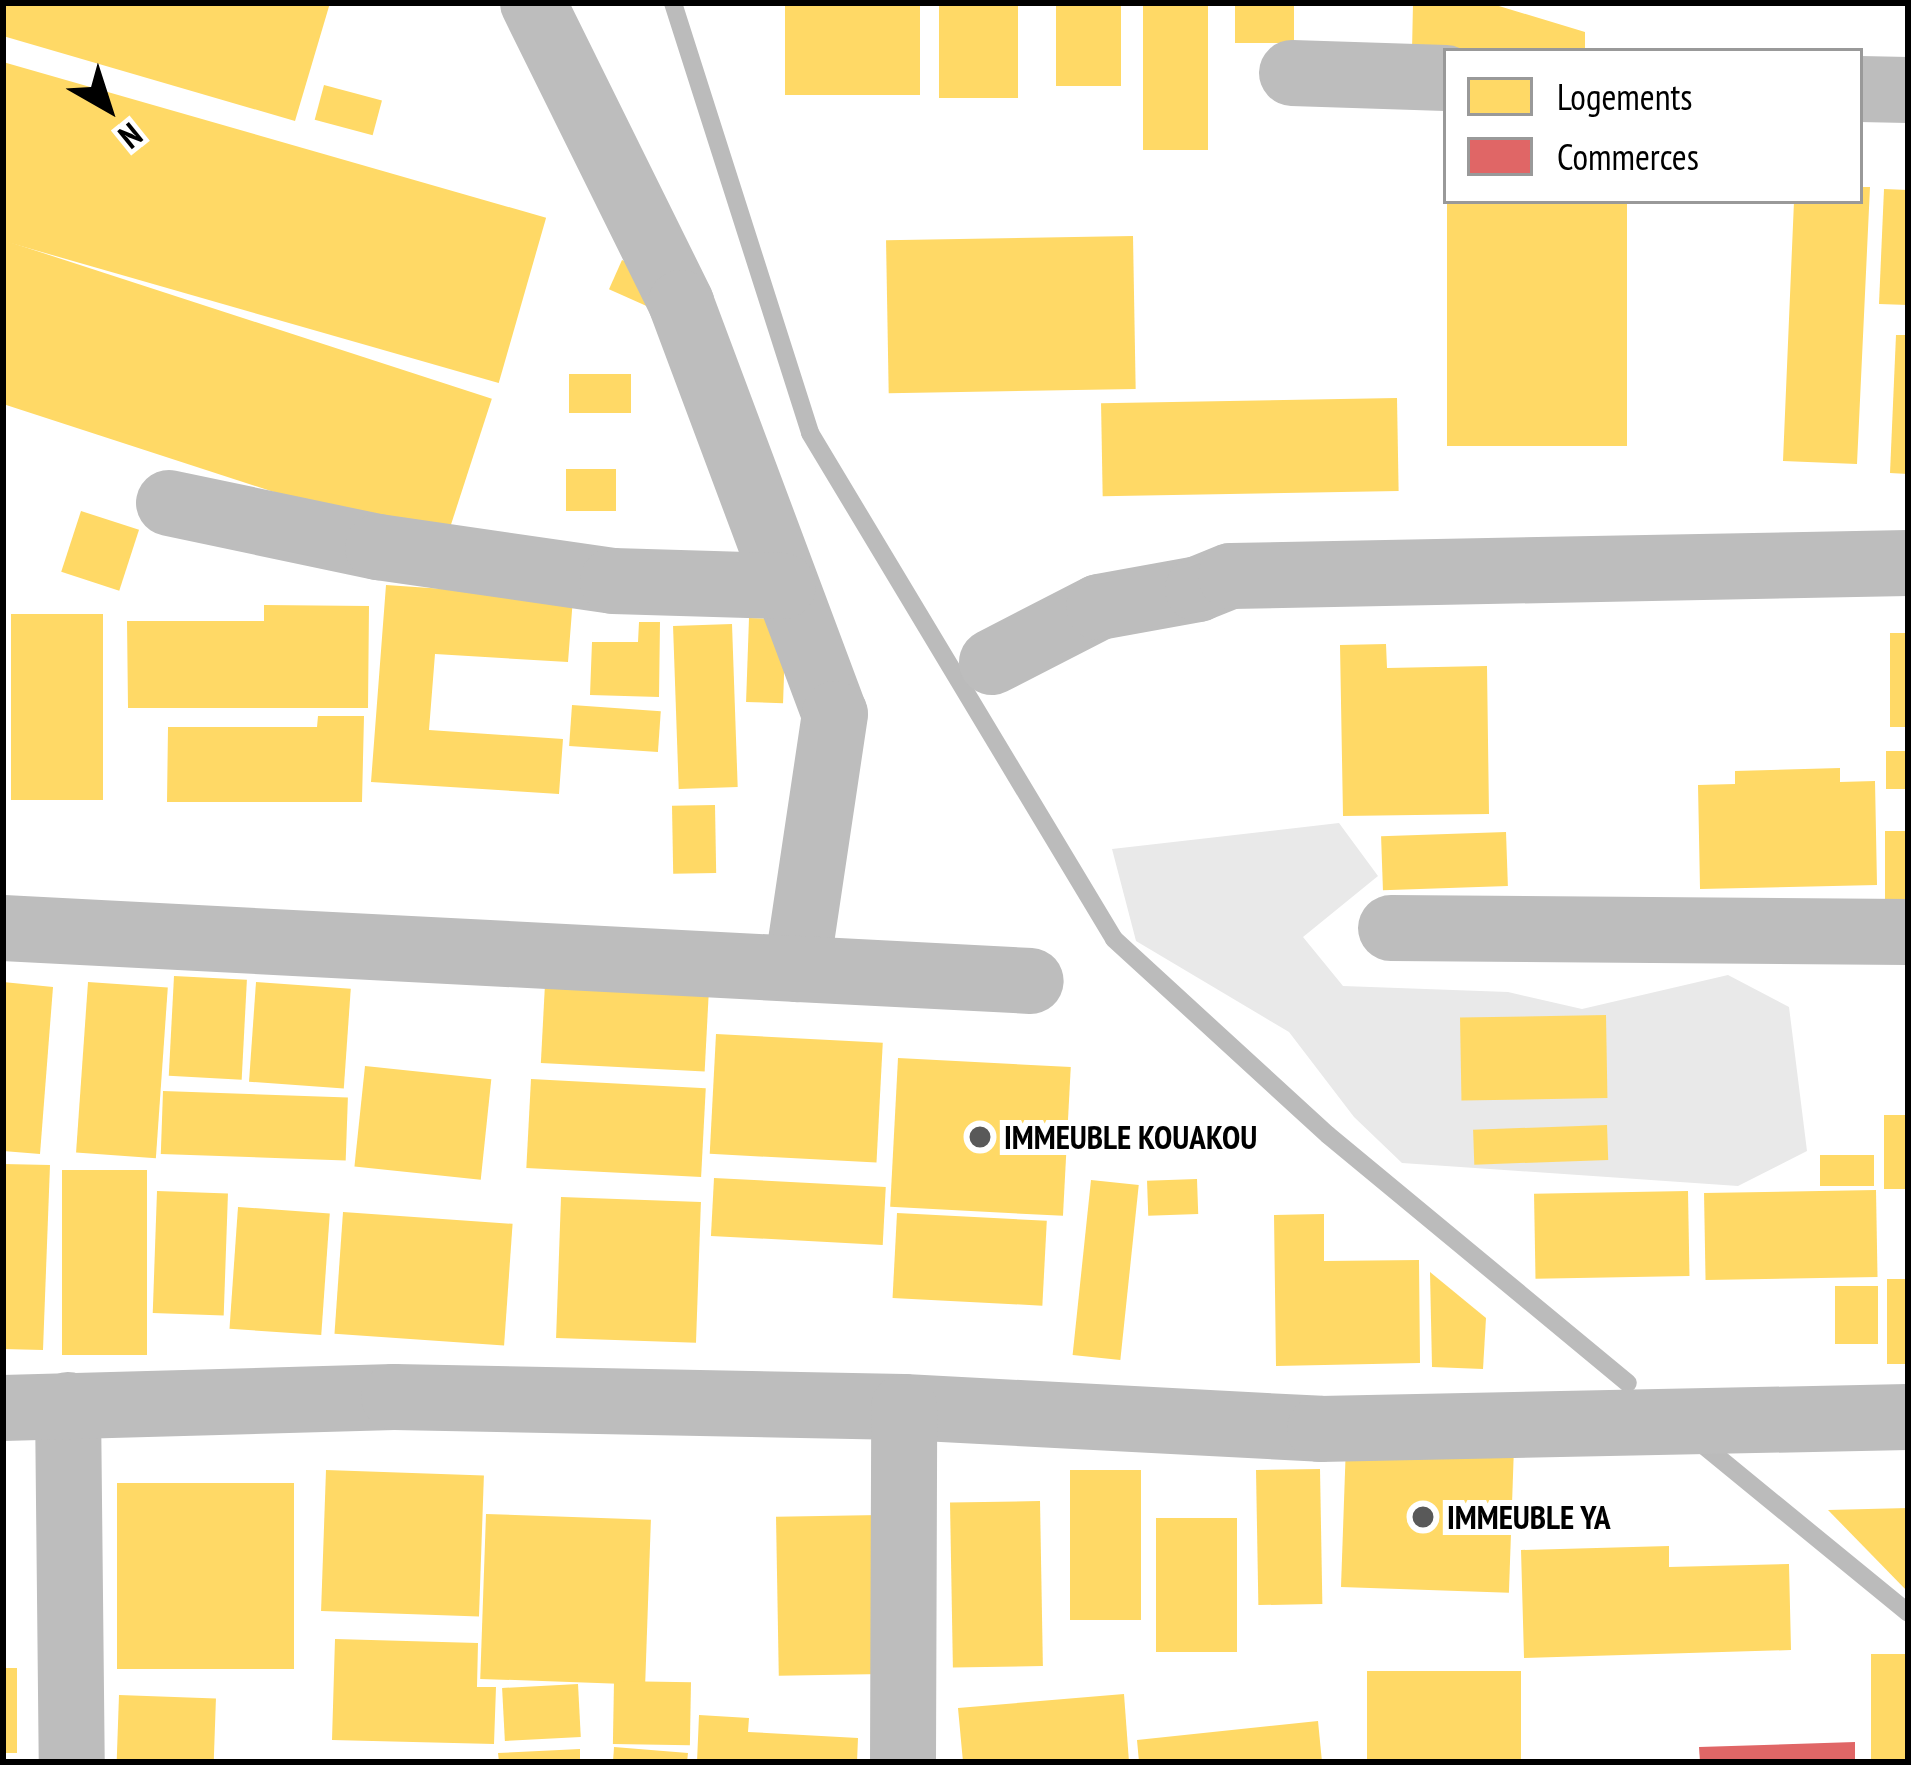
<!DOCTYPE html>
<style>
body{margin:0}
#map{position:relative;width:1911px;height:1765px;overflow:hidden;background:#fff;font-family:"PT Sans Narrow",sans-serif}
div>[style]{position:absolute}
.green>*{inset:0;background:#e9e9e9}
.homes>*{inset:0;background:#ffd966;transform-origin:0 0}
.shops>*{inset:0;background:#e06666}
.stream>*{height:18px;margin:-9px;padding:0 9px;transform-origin:9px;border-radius:9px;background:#bbb}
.minor>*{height:66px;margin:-33px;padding:0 33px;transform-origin:33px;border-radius:33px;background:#bdbdbd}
.dots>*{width:33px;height:33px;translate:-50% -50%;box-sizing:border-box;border:6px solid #fff;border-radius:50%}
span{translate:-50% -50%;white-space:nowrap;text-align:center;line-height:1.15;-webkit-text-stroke:12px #fff;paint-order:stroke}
.poi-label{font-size:33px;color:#000;font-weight:700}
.left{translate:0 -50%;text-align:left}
.frame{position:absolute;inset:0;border:6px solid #000;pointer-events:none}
.legend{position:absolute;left:1443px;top:48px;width:420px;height:156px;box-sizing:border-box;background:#fff;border:3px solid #999;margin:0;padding:15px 21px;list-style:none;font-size:36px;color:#000}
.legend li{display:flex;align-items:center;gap:24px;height:60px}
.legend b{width:60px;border:3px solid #999}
.north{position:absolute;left:48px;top:48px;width:120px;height:120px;-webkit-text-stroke:9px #fff;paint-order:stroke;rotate:141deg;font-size:33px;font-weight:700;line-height:48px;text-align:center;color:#000}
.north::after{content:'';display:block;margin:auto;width:42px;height:54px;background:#000;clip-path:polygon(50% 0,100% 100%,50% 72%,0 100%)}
</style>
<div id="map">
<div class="green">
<div style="clip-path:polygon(1339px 823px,1378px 876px,1303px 937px,1343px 986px,1508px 992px,1582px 1009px,1728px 975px,1789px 1007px,1807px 1151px,1738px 1186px,1402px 1163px,1354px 1117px,1289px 1032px,1136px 941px,1112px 849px)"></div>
</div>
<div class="homes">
<div style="clip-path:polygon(3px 3px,330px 3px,295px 121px,3px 36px)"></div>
<div style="left:785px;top:3px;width:135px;height:92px"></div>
<div style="left:939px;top:3px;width:79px;height:95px"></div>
<div style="left:1056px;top:3px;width:65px;height:83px"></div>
<div style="left:1143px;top:3px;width:65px;height:147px"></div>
<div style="left:1235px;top:3px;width:59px;height:40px"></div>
<div style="clip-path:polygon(1413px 3px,1489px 3px,1585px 32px,1585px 51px,1446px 51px,1411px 99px)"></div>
<div style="left:3px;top:62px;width:565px;height:172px;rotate:16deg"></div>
<div style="left:324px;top:85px;width:60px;height:36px;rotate:15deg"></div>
<div style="clip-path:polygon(1860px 187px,1870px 187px,1857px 464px,1783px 461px,1794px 201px,1860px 201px)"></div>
<div style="clip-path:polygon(1884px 189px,1908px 190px,1908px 305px,1879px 304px)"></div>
<div style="left:1447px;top:201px;width:180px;height:245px"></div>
<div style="left:1133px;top:236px;width:153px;height:247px;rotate:89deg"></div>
<div style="left:3px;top:240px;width:514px;height:156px;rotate:18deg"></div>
<div style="left:622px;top:260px;width:46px;height:32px;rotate:24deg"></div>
<div style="clip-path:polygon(1896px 335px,1908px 335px,1908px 474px,1890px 473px)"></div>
<div style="left:569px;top:374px;width:62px;height:39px"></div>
<div style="left:1397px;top:398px;width:93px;height:296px;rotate:89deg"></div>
<div style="left:566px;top:469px;width:50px;height:42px"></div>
<div style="left:81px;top:511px;width:61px;height:64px;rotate:18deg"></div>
<div style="clip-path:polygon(386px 585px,573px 598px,568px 662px,435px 654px,429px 730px,563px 739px,559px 794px,371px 782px)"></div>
<div style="clip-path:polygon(264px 605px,369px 606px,368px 708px,128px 708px,127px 621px,264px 621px)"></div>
<div style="left:103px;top:614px;width:186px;height:92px;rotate:90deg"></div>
<div style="left:749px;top:618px;width:37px;height:84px;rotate:2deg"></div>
<div style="clip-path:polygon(639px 622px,660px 622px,659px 697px,590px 695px,592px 642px,638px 642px)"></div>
<div style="left:732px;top:624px;width:163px;height:59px;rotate:88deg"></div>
<div style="left:1908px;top:633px;width:94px;height:18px;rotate:90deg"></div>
<div style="clip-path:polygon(1386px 644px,1387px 668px,1487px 666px,1489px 814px,1343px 816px,1340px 645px)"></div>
<div style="left:572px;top:705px;width:89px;height:41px;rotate:4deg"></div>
<div style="clip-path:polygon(318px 716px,364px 716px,362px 802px,167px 802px,168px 727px,317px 727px)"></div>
<div style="left:1886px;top:751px;width:22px;height:38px"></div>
<div style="clip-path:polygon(1840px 768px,1840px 782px,1875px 781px,1877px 885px,1700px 889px,1698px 785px,1735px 784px,1735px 771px)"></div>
<div style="left:715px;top:805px;width:68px;height:43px;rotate:89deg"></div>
<div style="left:1885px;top:831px;width:23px;height:84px"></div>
<div style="left:1506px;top:832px;width:54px;height:125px;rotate:88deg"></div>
<div style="left:174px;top:976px;width:73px;height:100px;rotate:3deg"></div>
<div style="clip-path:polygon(3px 982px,53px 987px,40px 1154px,3px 1151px)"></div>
<div style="left:88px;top:982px;width:80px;height:171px;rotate:4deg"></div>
<div style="left:256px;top:982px;width:95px;height:100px;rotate:4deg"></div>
<div style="left:545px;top:984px;width:164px;height:79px;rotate:3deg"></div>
<div style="left:1606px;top:1015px;width:83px;height:146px;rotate:89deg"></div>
<div style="left:716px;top:1034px;width:167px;height:120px;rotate:3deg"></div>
<div style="left:898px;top:1058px;width:173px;height:149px;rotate:3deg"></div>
<div style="left:365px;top:1066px;width:127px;height:101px;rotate:6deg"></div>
<div style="left:531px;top:1079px;width:175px;height:89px;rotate:3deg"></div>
<div style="left:163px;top:1091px;width:185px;height:63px;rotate:2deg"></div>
<div style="left:1908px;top:1115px;width:74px;height:24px;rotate:90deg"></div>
<div style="left:1607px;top:1125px;width:35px;height:134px;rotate:88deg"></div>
<div style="left:1820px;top:1155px;width:54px;height:31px"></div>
<div style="clip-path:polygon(3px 1164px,50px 1165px,43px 1350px,3px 1349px)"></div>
<div style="left:62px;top:1170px;width:85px;height:185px"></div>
<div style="left:714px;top:1178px;width:172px;height:58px;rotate:3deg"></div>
<div style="left:1197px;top:1179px;width:35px;height:50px;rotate:88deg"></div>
<div style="left:1091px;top:1180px;width:48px;height:176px;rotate:6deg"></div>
<div style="left:1876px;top:1190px;width:87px;height:172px;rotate:89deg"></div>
<div style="left:157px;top:1191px;width:71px;height:122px;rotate:2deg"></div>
<div style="left:1688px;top:1191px;width:85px;height:154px;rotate:89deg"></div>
<div style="left:561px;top:1197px;width:140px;height:141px;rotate:2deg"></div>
<div style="left:238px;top:1207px;width:92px;height:122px;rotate:4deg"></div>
<div style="left:343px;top:1212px;width:170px;height:122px;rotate:4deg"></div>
<div style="left:897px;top:1213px;width:150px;height:85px;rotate:3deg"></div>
<div style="clip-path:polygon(1324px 1214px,1324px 1261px,1419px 1260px,1420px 1363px,1276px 1366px,1274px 1215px)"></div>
<div style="clip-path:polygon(1430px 1272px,1486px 1318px,1483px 1369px,1432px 1367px)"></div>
<div style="left:1887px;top:1279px;width:21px;height:85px"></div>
<div style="left:1878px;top:1286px;width:58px;height:43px;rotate:90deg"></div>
<div style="left:1346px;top:1444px;width:168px;height:143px;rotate:2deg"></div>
<div style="left:1320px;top:1469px;width:135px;height:64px;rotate:89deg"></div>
<div style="left:326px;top:1470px;width:158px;height:141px;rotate:2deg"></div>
<div style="left:1070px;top:1470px;width:71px;height:150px"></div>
<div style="left:117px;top:1483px;width:177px;height:186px"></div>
<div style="left:1040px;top:1501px;width:165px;height:90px;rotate:89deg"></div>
<div style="clip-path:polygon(1908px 1508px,1908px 1592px,1828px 1510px)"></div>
<div style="left:486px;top:1514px;width:165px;height:165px;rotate:2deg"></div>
<div style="left:880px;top:1515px;width:159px;height:104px;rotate:89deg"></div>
<div style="left:1237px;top:1518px;width:134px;height:81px;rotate:90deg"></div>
<div style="clip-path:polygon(1669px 1546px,1669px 1567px,1789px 1564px,1791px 1650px,1524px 1658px,1521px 1550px)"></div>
<div style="clip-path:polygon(335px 1639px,478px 1643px,477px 1687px,496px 1687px,494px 1744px,332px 1740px)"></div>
<div style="left:1908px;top:1654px;width:108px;height:37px;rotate:90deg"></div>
<div style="left:3px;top:1668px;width:14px;height:85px"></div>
<div style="left:1367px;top:1671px;width:154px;height:91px"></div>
<div style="left:614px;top:1681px;width:77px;height:63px;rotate:1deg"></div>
<div style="left:578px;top:1684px;width:53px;height:76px;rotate:87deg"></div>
<div style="clip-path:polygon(1124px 1694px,1129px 1762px,963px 1762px,958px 1708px)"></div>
<div style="left:119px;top:1695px;width:97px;height:67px;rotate:2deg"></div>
<div style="clip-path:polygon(699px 1715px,749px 1718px,748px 1732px,858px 1738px,857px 1762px,697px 1762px)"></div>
<div style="clip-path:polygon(1318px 1721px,1322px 1762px,1139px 1762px,1137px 1740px)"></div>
<div style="clip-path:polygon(614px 1747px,688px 1753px,687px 1762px,613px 1762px)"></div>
<div style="clip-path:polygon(580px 1749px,580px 1762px,499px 1762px,498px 1753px)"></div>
</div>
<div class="shops">
<div style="clip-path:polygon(1855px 1742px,1855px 1762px,1700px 1762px,1699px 1747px)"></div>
</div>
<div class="stream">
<div style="left:673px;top:3px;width:451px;rotate:72.3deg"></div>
<div style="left:810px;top:433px;width:590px;rotate:59deg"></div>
<div style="left:1114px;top:939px;width:290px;rotate:42.5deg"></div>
<div style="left:1328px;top:1135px;width:389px;rotate:39.6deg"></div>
<div style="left:1703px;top:1445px;width:265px;rotate:39.3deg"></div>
</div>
<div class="minor">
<div style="left:533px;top:3px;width:335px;rotate:63.7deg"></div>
<div style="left:681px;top:303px;width:439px;rotate:69.5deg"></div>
<div style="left:835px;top:714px;width:258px;rotate:98.5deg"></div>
<div style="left:1292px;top:73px;width:154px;rotate:1.9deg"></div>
<div style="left:1860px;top:89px;width:48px;rotate:1.2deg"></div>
<div style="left:169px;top:503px;width:214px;rotate:11.9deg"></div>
<div style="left:378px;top:547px;width:237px;rotate:8.2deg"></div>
<div style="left:613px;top:581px;width:170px;rotate:1.7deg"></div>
<div style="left:992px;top:662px;width:120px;rotate:-27.2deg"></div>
<div style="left:1099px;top:607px;width:101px;rotate:-10.3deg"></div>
<div style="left:1198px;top:589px;width:35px;rotate:-22deg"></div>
<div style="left:1231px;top:576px;width:677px;rotate:-1.1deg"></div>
<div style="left:3px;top:928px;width:1029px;rotate:2.95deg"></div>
<div style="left:1391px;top:928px;width:517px;rotate:0.44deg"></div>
<div style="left:68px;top:1405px;width:357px;rotate:89.4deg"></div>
<div style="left:3px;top:1408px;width:391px;rotate:-1.6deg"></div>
<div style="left:394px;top:1397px;width:510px;rotate:1.12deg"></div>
<div style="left:904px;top:1407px;width:417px;rotate:3deg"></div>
<div style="left:1320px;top:1429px;width:588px;rotate:-1.17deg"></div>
<div style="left:903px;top:1762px;width:355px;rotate:-89.8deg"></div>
</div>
<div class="dots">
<div style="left:980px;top:1137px;background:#595959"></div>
<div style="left:1423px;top:1517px;background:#595959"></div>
</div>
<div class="poi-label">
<span class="left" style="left:1004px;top:1137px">IMMEUBLE KOUAKOU</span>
<span class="left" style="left:1447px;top:1517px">IMMEUBLE YA</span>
</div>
<div class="frame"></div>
<ul class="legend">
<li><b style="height:33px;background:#ffd966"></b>Logements</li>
<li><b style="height:33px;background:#e06666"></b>Commerces</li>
</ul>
<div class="north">N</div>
</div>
